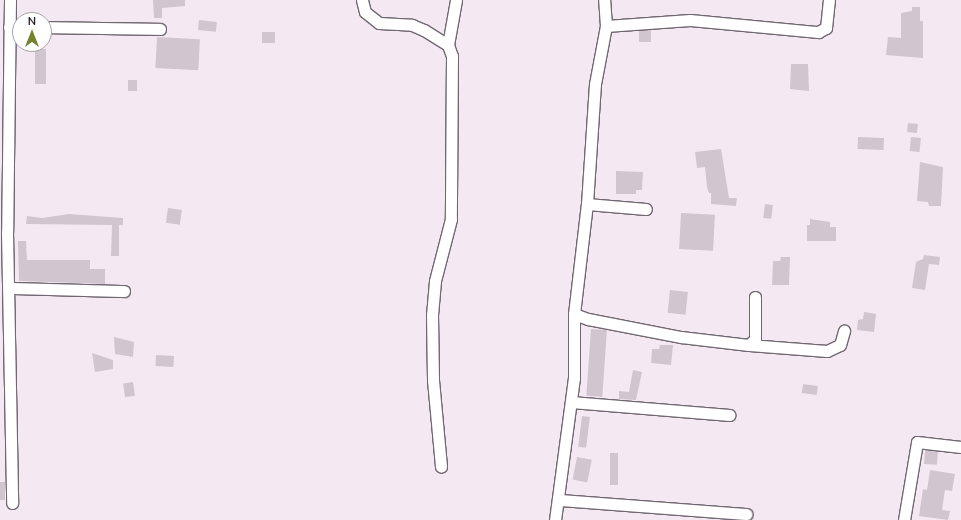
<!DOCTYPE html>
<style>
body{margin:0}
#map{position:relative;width:961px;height:520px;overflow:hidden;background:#f4e9f3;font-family:Mulish,sans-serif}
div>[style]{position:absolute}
.building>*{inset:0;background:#d1c6d0;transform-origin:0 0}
.roads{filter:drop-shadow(1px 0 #716771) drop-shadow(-1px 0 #716771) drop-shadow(0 1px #716771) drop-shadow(0 -1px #716771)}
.street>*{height:11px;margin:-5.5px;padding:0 5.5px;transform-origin:5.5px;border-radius:5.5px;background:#fff}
span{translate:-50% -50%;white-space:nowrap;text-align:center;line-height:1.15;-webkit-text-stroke:3.5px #fff;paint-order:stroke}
.north{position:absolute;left:12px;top:12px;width:40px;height:40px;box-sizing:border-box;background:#fff;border:1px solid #a7a5a7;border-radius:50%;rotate:0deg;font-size:11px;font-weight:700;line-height:16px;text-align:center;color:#221e22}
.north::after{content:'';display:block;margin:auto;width:14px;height:18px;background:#758331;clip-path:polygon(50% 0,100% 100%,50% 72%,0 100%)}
</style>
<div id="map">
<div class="building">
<div style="clip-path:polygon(153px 0,185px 0,185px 6px,162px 8px,162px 18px,154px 18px)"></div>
<div style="clip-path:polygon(912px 7px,920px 7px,920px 21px,923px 21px,923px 58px,886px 55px,888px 37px,901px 38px,901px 13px,912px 11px)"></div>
<div style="left:199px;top:20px;width:18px;height:10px;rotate:6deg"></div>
<div style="left:651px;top:30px;width:12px;height:12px;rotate:90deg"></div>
<div style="left:262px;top:32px;width:13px;height:11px"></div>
<div style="left:157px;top:37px;width:43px;height:31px;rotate:3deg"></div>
<div style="left:35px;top:49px;width:11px;height:35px"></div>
<div style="clip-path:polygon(791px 64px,808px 64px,809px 91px,790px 89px)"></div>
<div style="left:128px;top:80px;width:9px;height:11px"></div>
<div style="left:908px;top:123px;width:10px;height:9px;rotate:6deg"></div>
<div style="left:858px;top:137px;width:26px;height:12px;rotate:2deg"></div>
<div style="left:911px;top:137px;width:10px;height:14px;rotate:6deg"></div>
<div style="clip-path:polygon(721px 149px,729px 198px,737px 198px,736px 206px,711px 204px,711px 193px,709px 193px,707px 187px,705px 167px,697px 168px,695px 152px)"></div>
<div style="clip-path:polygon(920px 162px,943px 167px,941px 206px,929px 206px,928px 202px,917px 201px)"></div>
<div style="clip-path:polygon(616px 171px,643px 172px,642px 190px,636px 190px,636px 194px,616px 194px)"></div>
<div style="left:765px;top:204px;width:8px;height:14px;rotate:7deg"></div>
<div style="left:168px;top:208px;width:14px;height:15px;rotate:8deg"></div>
<div style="left:681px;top:213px;width:34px;height:36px;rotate:3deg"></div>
<div style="clip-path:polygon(69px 214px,123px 218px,123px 225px,119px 225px,119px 256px,111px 256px,112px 225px,26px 224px,27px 216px,42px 218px)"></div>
<div style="clip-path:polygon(810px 219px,830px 222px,830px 227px,836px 227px,836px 241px,807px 241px,807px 225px,810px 225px)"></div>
<div style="clip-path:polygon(18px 241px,26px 241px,27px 260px,90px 260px,90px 269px,105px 269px,105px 284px,19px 281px)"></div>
<div style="clip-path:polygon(924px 255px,940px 257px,939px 265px,929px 264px,925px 290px,912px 288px,916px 262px,923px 259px)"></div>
<div style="clip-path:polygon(781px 257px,790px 257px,789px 285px,772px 285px,773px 261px,780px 261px)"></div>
<div style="left:670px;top:290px;width:18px;height:23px;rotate:6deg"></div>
<div style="clip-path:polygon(864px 312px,876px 314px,874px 332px,857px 330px,858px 320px,863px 319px)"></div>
<div style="left:591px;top:329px;width:16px;height:67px;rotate:4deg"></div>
<div style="clip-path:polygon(114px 337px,134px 342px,133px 357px,115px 354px)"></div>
<div style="clip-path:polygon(660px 345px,673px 345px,671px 365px,651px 363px,652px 349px,659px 349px)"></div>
<div style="clip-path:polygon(92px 353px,113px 360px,113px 369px,95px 372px)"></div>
<div style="left:156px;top:355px;width:18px;height:11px;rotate:3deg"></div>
<div style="clip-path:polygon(633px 370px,642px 372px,636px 400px,619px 399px,619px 391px,629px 392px)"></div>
<div style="left:133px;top:382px;width:14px;height:10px;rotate:82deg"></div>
<div style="left:803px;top:384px;width:15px;height:9px;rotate:8deg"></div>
<div style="left:582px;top:416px;width:8px;height:31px;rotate:7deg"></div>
<div style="left:925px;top:450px;width:13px;height:14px;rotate:4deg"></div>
<div style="left:610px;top:453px;width:8px;height:32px"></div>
<div style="left:577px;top:457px;width:15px;height:23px;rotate:11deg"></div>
<div style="clip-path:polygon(930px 470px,955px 474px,952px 491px,945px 490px,942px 510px,950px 511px,948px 520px,919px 516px,923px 489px,927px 490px)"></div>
<div style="left:0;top:482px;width:5px;height:18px"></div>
</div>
<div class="roads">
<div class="street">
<div style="left:10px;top:0;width:232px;rotate:90.7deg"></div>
<div style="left:7px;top:232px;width:271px;rotate:88.9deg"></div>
<div style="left:362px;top:0;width:12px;rotate:76deg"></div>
<div style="left:365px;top:12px;width:18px;rotate:38deg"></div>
<div style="left:379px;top:23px;width:33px;rotate:3deg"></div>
<div style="left:412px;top:25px;width:13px;rotate:23deg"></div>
<div style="left:424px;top:30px;width:28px;rotate:32deg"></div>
<div style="left:448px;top:45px;width:12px;rotate:70deg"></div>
<div style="left:452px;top:56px;width:163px;rotate:90.4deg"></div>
<div style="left:451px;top:219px;width:64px;rotate:104.5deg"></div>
<div style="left:435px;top:281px;width:34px;rotate:95deg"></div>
<div style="left:432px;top:315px;width:65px;rotate:89.1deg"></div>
<div style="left:433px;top:380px;width:87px;rotate:84.7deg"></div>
<div style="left:606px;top:26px;width:84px;rotate:-4.1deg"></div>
<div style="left:690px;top:20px;width:129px;rotate:5.4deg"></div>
<div style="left:818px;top:32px;width:9px;rotate:-27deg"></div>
<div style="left:826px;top:28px;width:28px;rotate:-84deg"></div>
<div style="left:9px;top:27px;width:11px"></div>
<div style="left:44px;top:27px;width:116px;rotate:1deg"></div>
<div style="left:448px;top:45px;width:46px;rotate:-79.9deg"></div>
<div style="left:587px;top:204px;width:59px;rotate:4.8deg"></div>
<div style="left:9px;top:288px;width:115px;rotate:1.5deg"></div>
<div style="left:574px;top:314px;width:15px;rotate:20deg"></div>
<div style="left:588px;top:319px;width:95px;rotate:11deg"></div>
<div style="left:681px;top:337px;width:68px;rotate:6.7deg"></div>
<div style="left:749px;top:345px;width:8px;rotate:-45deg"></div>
<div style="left:755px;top:339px;width:42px;rotate:-90deg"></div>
<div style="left:749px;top:345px;width:78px;rotate:4.4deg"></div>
<div style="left:827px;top:351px;width:14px;rotate:-25deg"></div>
<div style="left:840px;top:345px;width:15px;rotate:-74deg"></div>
<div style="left:571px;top:402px;width:159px;rotate:4.7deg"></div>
<div style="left:559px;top:500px;width:188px;rotate:4.3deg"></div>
<div style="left:555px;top:520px;width:143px;rotate:-82.4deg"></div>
<div style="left:574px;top:378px;width:64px;rotate:-90deg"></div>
<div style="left:574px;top:314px;width:111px;rotate:-83.3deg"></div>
<div style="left:587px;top:204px;width:120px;rotate:-86.2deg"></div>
<div style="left:595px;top:84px;width:59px;rotate:-79.3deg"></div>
<div style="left:606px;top:26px;width:26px;rotate:-94deg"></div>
<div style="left:904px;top:520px;width:79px;rotate:-80.5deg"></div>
<div style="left:917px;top:442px;width:44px;rotate:6.5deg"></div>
</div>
</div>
<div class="north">N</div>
</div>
